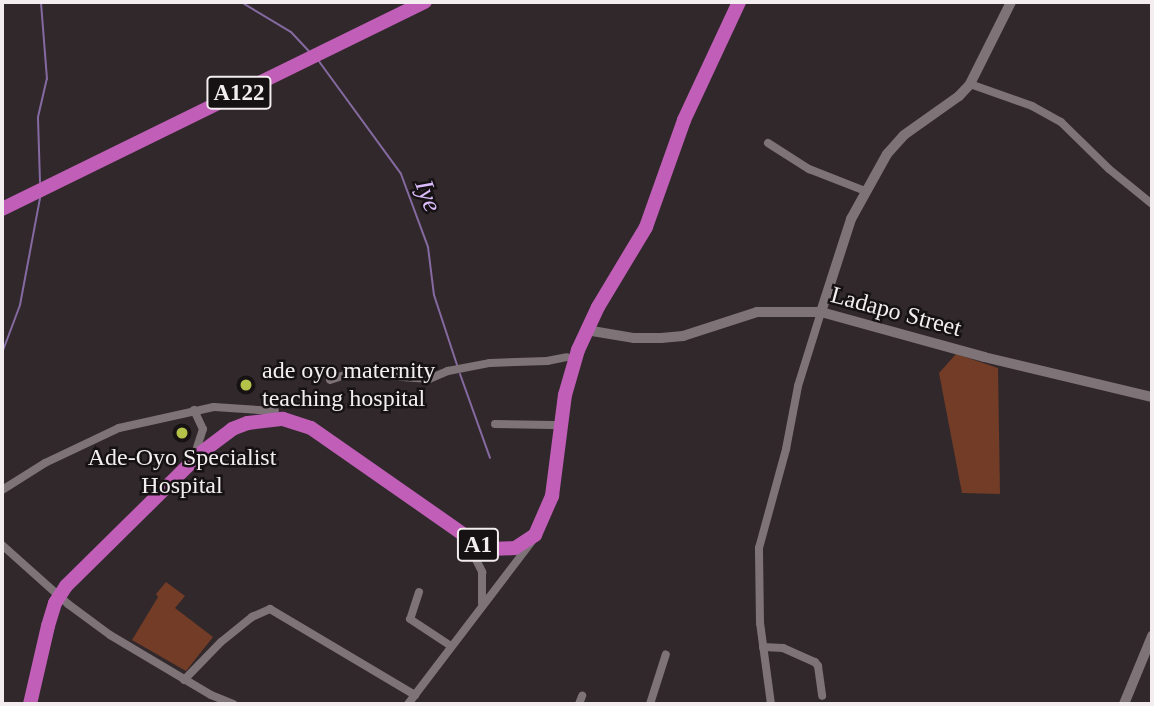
<!DOCTYPE html>
<style>
body{margin:0}
#map{position:relative;width:1154px;height:706px;overflow:hidden;background:#31282b;font-family:"Times New Roman",serif}
div>[style]{position:absolute}
.green>*{inset:0;background:#723c26}
.stream>*{height:2px;margin:-1px;padding:0 1px;transform-origin:1px;border-radius:1px;background:#856aa1}
.street>*{height:8px;margin:-4px;padding:0 4px;transform-origin:4px;border-radius:4px;background:#7e7377}
.secondary>*{height:10px;margin:-5px;padding:0 5px;transform-origin:5px;border-radius:5px;background:#7e7377}
.highway>*{height:14px;margin:-7px;padding:0 7px;transform-origin:7px;border-radius:7px;background:#c05eb8}
.dots>*{width:19px;height:19px;translate:-50% -50%;box-sizing:border-box;border:4px solid #161214;border-radius:50%}
span{translate:-50% -50%;white-space:nowrap;text-align:center;line-height:1.15;-webkit-text-stroke:5px #161214;paint-order:stroke}
.shield-label span{padding:2px 5px;background:#161214;border:2px solid;border-radius:5px;-webkit-text-stroke-width:0}
.shield-label{font-size:23px;color:#f3edef;font-weight:700}
.street-label{font-size:24px;color:#f3edef}
.poi-label{font-size:24px;color:#f3edef}
.left{translate:0 -50%;text-align:left}
.water-label{font-size:26px;color:#dbbcfd;font-style:italic}
.frame{position:absolute;inset:0;border:4px solid #f3edef;pointer-events:none}
</style>
<div id="map">
<div class="green">
<div style="clip-path:polygon(956px 354px,998px 368px,1000px 494px,962px 493px,939px 373px)"></div>
<div style="clip-path:polygon(166px 582px,185px 596px,175px 608px,213px 637px,186px 671px,132px 640px,158px 597px,156px 594px)"></div>
</div>
<div class="stream">
<div style="left:241px;top:2px;width:58px;rotate:31deg"></div>
<div style="left:291px;top:32px;width:26px;rotate:47deg"></div>
<div style="left:318px;top:60px;width:141px;rotate:53.9deg"></div>
<div style="left:401px;top:174px;width:78px;rotate:69.7deg"></div>
<div style="left:428px;top:247px;width:48px;rotate:82.9deg"></div>
<div style="left:434px;top:295px;width:74px;rotate:71.8deg"></div>
<div style="left:40px;top:182px;width:65px;rotate:-91.8deg"></div>
<div style="left:38px;top:117px;width:39px;rotate:-77deg"></div>
<div style="left:47px;top:79px;width:77px;rotate:-94.5deg"></div>
<div style="left:2px;top:353px;width:51px;rotate:-69.4deg"></div>
<div style="left:20px;top:305px;width:109px;rotate:-79.4deg"></div>
<div style="left:460px;top:374px;width:89px;rotate:70.3deg"></div>
</div>
<div class="street">
<div style="left:970px;top:84px;width:66px;rotate:19.5deg"></div>
<div style="left:1032px;top:106px;width:33px;rotate:29deg"></div>
<div style="left:1061px;top:122px;width:67px;rotate:44.4deg"></div>
<div style="left:1109px;top:169px;width:55px;rotate:39.1deg"></div>
<div style="left:768px;top:143px;width:49px;rotate:32.4deg"></div>
<div style="left:809px;top:169px;width:60px;rotate:21.4deg"></div>
<div style="left:330px;top:380px;width:21px;rotate:-19deg"></div>
<div style="left:350px;top:373px;width:79px;rotate:4.3deg"></div>
<div style="left:429px;top:379px;width:21px;rotate:-23deg"></div>
<div style="left:448px;top:371px;width:43px;rotate:-10.8deg"></div>
<div style="left:490px;top:363px;width:57px;rotate:-2deg"></div>
<div style="left:547px;top:361px;width:20px;rotate:-11deg"></div>
<div style="left:194px;top:410px;width:21px;rotate:65deg"></div>
<div style="left:203px;top:429px;width:19px;rotate:108deg"></div>
<div style="left:495px;top:424px;width:58px;rotate:1deg"></div>
<div style="left:2px;top:490px;width:51px;rotate:-32.1deg"></div>
<div style="left:45px;top:463px;width:82px;rotate:-25.3deg"></div>
<div style="left:119px;top:428px;width:97px;rotate:-12.5deg"></div>
<div style="left:214px;top:407px;width:61px;rotate:3.8deg"></div>
<div style="left:466px;top:540px;width:36px;rotate:63deg"></div>
<div style="left:482px;top:572px;width:31px;rotate:90deg"></div>
<div style="left:2px;top:545px;width:89px;rotate:41.8deg"></div>
<div style="left:68px;top:604px;width:52px;rotate:36.4deg"></div>
<div style="left:110px;top:635px;width:117px;rotate:30.7deg"></div>
<div style="left:211px;top:695px;width:24px;rotate:22deg"></div>
<div style="left:419px;top:592px;width:28px;rotate:108deg"></div>
<div style="left:410px;top:619px;width:49px;rotate:33.4deg"></div>
<div style="left:763px;top:647px;width:20px;rotate:3deg"></div>
<div style="left:783px;top:648px;width:35px;rotate:24deg"></div>
<div style="left:815px;top:662px;width:5px;rotate:53deg"></div>
<div style="left:818px;top:666px;width:30px;rotate:82deg"></div>
<div style="left:184px;top:680px;width:53px;rotate:-45.8deg"></div>
<div style="left:221px;top:642px;width:40px;rotate:-39deg"></div>
<div style="left:252px;top:617px;width:20px;rotate:-24deg"></div>
<div style="left:270px;top:609px;width:169px;rotate:30.7deg"></div>
<div style="left:408px;top:704px;width:205px;rotate:-52.7deg"></div>
<div style="left:579px;top:704px;width:9px;rotate:-69deg"></div>
<div style="left:650px;top:704px;width:52px;rotate:-72.3deg"></div>
<div style="left:771px;top:704px;width:82px;rotate:-97.7deg"></div>
<div style="left:760px;top:623px;width:75px;rotate:-90.8deg"></div>
<div style="left:759px;top:548px;width:103px;rotate:-74.7deg"></div>
<div style="left:786px;top:449px;width:64px;rotate:-79.2deg"></div>
<div style="left:798px;top:386px;width:77px;rotate:-72.7deg"></div>
</div>
<div class="secondary">
<div style="left:821px;top:312px;width:98px;rotate:-72.1deg"></div>
<div style="left:851px;top:219px;width:74px;rotate:-61deg"></div>
<div style="left:887px;top:154px;width:25px;rotate:-48deg"></div>
<div style="left:904px;top:135px;width:67px;rotate:-35.3deg"></div>
<div style="left:959px;top:96px;width:16px;rotate:-47deg"></div>
<div style="left:970px;top:84px;width:92px;rotate:-63.4deg"></div>
<div style="left:586px;top:330px;width:49px;rotate:9.5deg"></div>
<div style="left:634px;top:338px;width:27px"></div>
<div style="left:661px;top:338px;width:22px;rotate:-5deg"></div>
<div style="left:683px;top:336px;width:78px;rotate:-18deg"></div>
<div style="left:757px;top:312px;width:64px"></div>
<div style="left:821px;top:312px;width:169px;rotate:15.4deg"></div>
<div style="left:984px;top:357px;width:173px;rotate:13.4deg"></div>
<div style="left:1124px;top:704px;width:74px;rotate:-67.6deg"></div>
</div>
<div class="highway">
<div style="left:2px;top:209px;width:471px;rotate:-26.1deg"></div>
<div style="left:30px;top:704px;width:80px;rotate:-77deg"></div>
<div style="left:48px;top:626px;width:24px;rotate:-73deg"></div>
<div style="left:55px;top:603px;width:20px;rotate:-57deg"></div>
<div style="left:66px;top:586px;width:191px;rotate:-44.6deg"></div>
<div style="left:202px;top:452px;width:38px;rotate:-37deg"></div>
<div style="left:232px;top:429px;width:17px;rotate:-21deg"></div>
<div style="left:248px;top:423px;width:35px;rotate:-7deg"></div>
<div style="left:283px;top:419px;width:29px;rotate:18deg"></div>
<div style="left:311px;top:428px;width:203px;rotate:34.9deg"></div>
<div style="left:477px;top:544px;width:14px;rotate:21deg"></div>
<div style="left:490px;top:549px;width:25px;rotate:-2deg"></div>
<div style="left:515px;top:548px;width:24px;rotate:-33deg"></div>
<div style="left:535px;top:535px;width:43px;rotate:-66.4deg"></div>
<div style="left:552px;top:496px;width:102px;rotate:-82.7deg"></div>
<div style="left:565px;top:395px;width:47px;rotate:-73.9deg"></div>
<div style="left:578px;top:350px;width:47px;rotate:-65.1deg"></div>
<div style="left:598px;top:307px;width:93px;rotate:-59deg"></div>
<div style="left:646px;top:227px;width:114px;rotate:-70.4deg"></div>
<div style="left:684px;top:120px;width:130px;rotate:-65deg"></div>
</div>
<div class="dots">
<div style="left:246px;top:385px;background:#b5c249"></div>
<div style="left:182px;top:433px;background:#b5c249"></div>
</div>
<div class="shield-label">
<span style="left:239px;top:93px">A122</span>
<span style="left:478px;top:545px">A1</span>
</div>
<div class="street-label">
<span style="left:896px;top:312px;rotate:15deg">Ladapo Street</span>
</div>
<div class="poi-label">
<span class="left" style="left:262px;top:385px">ade oyo maternity<br>teaching hospital</span>
<span style="left:182px;top:472px">Ade-Oyo Specialist<br>Hospital</span>
</div>
<div class="water-label">
<span style="left:428px;top:196px;rotate:70deg">Iye</span>
</div>
<div class="frame"></div>
</div>
